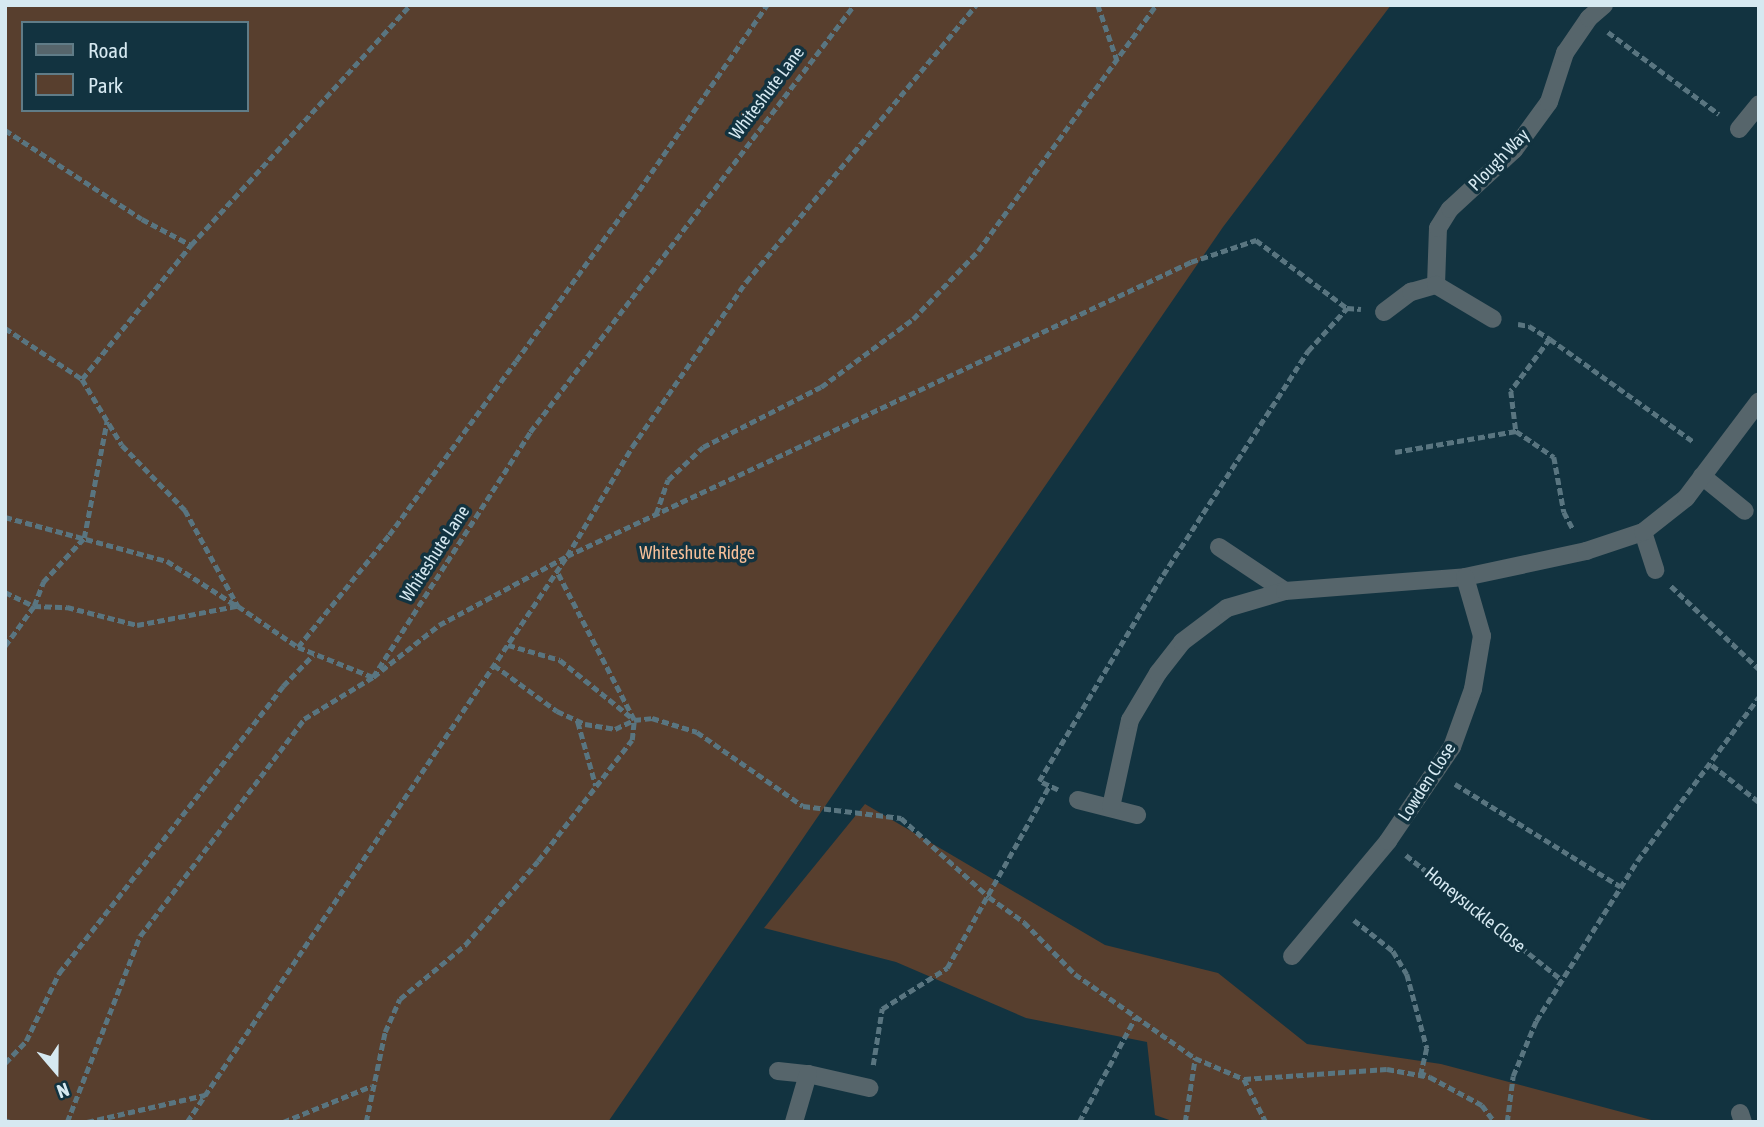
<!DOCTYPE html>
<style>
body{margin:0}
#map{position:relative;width:1764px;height:1127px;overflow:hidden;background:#123340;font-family:"Asap Condensed",sans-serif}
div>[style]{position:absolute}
.green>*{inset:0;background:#583f2e}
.path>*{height:4.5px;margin-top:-2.25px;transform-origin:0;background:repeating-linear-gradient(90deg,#597580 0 7px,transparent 0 10.5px)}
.minor>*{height:18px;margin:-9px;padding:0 9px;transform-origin:9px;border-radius:9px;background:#56656b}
span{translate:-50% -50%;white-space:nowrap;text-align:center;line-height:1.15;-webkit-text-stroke:7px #123340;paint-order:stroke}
.street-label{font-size:18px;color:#d6e9f1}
.park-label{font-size:18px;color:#f7bf98}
.frame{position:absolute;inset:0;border:7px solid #d6e9f1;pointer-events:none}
.legend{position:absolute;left:21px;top:21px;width:228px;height:91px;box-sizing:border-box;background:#123340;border:2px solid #607c87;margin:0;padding:9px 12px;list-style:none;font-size:21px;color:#d6e9f1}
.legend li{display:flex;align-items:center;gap:14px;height:35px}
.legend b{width:35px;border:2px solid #607c87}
.north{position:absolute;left:21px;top:1036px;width:70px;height:70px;-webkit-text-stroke:5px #123340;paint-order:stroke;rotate:160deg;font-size:19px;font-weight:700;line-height:28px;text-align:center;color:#d6e9f1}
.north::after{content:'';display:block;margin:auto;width:24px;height:32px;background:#d6e9f1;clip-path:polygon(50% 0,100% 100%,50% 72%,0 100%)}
</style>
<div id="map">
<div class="green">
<div style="clip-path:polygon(evenodd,5px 5px,1391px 5px,1223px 227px,608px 1122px,5px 1122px,5px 5px,23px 23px,247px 23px,247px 110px,23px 110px,23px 23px)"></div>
<div style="clip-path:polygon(865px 804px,1105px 945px,1218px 973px,1307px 1044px,1441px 1064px,1659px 1122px,1175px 1122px,1155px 1115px,1147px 1042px,1026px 1018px,896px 962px,764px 928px)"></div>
</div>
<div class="path">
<div style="left:1098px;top:5px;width:58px;rotate:70.9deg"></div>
<div style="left:1608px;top:32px;width:138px;rotate:36.5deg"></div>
<div style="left:5px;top:130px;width:163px;rotate:33deg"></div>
<div style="left:142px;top:219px;width:55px;rotate:28deg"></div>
<div style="left:1518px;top:324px;width:11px;rotate:10deg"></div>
<div style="left:1529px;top:326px;width:25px;rotate:32deg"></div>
<div style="left:1550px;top:339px;width:178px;rotate:35.6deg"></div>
<div style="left:5px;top:328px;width:92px;rotate:33.5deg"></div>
<div style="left:82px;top:379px;width:77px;rotate:58.8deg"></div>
<div style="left:122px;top:445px;width:91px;rotate:45.9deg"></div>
<div style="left:185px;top:510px;width:110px;rotate:61.1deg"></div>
<div style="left:238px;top:606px;width:73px;rotate:34.3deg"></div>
<div style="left:298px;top:647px;width:81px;rotate:21.8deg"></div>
<div style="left:373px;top:677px;width:84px;rotate:-38.2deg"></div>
<div style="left:439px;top:625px;width:145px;rotate:-28.3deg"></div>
<div style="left:567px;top:556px;width:690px;rotate:-25.23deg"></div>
<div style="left:1191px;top:262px;width:69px;rotate:-18.7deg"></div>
<div style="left:1256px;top:240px;width:114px;rotate:36.8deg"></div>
<div style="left:1550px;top:339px;width:65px;rotate:126.9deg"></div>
<div style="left:1511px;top:391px;width:40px;rotate:82.9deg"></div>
<div style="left:1516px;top:431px;width:46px;rotate:34.4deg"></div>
<div style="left:1554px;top:457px;width:56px;rotate:79.7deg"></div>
<div style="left:1564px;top:512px;width:19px;rotate:62deg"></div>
<div style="left:82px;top:379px;width:173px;rotate:-50.9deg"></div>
<div style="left:191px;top:245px;width:325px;rotate:-47.6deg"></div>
<div style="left:1395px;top:452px;width:123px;rotate:-9.8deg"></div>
<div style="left:656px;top:514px;width:36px;rotate:-71deg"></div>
<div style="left:668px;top:480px;width:48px;rotate:-43.3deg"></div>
<div style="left:703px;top:447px;width:132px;rotate:-27deg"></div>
<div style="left:821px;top:387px;width:114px;rotate:-36.5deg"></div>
<div style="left:913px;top:319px;width:94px;rotate:-46.3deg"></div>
<div style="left:978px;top:251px;width:304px;rotate:-54.1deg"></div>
<div style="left:5px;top:517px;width:168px;rotate:15.2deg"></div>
<div style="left:167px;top:561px;width:83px;rotate:32.7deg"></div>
<div style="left:1671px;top:586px;width:121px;rotate:43.3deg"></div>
<div style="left:5px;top:592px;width:32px;rotate:26deg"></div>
<div style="left:34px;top:606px;width:33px;rotate:2deg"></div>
<div style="left:67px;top:607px;width:72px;rotate:14.4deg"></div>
<div style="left:137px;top:625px;width:102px;rotate:-10.8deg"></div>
<div style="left:508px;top:645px;width:54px;rotate:16.1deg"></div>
<div style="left:560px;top:660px;width:91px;rotate:38.8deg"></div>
<div style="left:5px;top:646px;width:49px;rotate:-54.1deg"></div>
<div style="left:34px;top:606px;width:26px;rotate:-69deg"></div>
<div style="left:43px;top:582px;width:60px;rotate:-47deg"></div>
<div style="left:84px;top:538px;width:119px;rotate:-78.9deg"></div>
<div style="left:298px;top:647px;width:144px;rotate:-50.9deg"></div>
<div style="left:389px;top:535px;width:215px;rotate:-53.9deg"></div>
<div style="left:516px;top:361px;width:200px;rotate:-54.2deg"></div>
<div style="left:633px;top:199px;width:236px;rotate:-55.4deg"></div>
<div style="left:494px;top:665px;width:78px;rotate:36.1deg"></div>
<div style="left:557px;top:711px;width:31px;rotate:25deg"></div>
<div style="left:585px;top:724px;width:30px;rotate:9deg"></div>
<div style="left:615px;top:729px;width:21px;rotate:-25deg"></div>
<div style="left:634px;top:720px;width:18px;rotate:-6deg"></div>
<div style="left:652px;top:718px;width:47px;rotate:17.3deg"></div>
<div style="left:697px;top:732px;width:129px;rotate:34.9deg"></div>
<div style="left:803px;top:806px;width:99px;rotate:7deg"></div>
<div style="left:901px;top:818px;width:118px;rotate:41.9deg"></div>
<div style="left:989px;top:897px;width:43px;rotate:35.5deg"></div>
<div style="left:1024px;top:922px;width:73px;rotate:45.6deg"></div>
<div style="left:1075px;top:974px;width:146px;rotate:35deg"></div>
<div style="left:1195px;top:1058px;width:53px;rotate:23.2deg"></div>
<div style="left:1244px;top:1079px;width:143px;rotate:-4deg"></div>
<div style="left:1387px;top:1069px;width:44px;rotate:10.5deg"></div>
<div style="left:1430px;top:1077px;width:59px;rotate:28.3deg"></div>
<div style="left:1482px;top:1105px;width:21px;rotate:53deg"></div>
<div style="left:578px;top:722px;width:66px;rotate:74.3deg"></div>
<div style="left:1712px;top:765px;width:60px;rotate:38.2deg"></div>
<div style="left:1455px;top:784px;width:195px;rotate:31.8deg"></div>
<div style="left:1058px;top:790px;width:21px;rotate:-155deg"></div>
<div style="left:1039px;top:781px;width:240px;rotate:-59deg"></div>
<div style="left:1163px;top:575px;width:267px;rotate:-57.1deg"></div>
<div style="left:1308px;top:351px;width:58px;rotate:-47.8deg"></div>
<div style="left:1347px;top:308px;width:14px;rotate:4deg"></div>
<div style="left:1406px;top:855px;width:198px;rotate:38.7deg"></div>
<div style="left:1354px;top:920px;width:50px;rotate:38.5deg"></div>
<div style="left:1393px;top:951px;width:27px;rotate:59deg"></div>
<div style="left:1407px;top:974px;width:77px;rotate:74.9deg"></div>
<div style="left:1427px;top:1048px;width:26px;rotate:103deg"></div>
<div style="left:1421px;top:1073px;width:5px;rotate:22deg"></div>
<div style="left:5px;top:1063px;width:30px;rotate:-46deg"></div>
<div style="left:26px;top:1041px;width:76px;rotate:-64.1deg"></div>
<div style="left:59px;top:973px;width:364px;rotate:-52deg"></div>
<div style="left:283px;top:686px;width:43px;rotate:-45.9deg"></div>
<div style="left:873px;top:1065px;width:57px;rotate:-80.9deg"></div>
<div style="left:882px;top:1009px;width:77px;rotate:-32.2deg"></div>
<div style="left:947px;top:968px;width:209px;rotate:-60.7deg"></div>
<div style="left:1244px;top:1079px;width:48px;rotate:62.9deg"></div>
<div style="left:5px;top:1120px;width:5px;rotate:22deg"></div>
<div style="left:67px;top:1122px;width:200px;rotate:-68.6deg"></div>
<div style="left:140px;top:936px;width:272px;rotate:-52.9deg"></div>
<div style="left:304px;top:719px;width:81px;rotate:-31.3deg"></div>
<div style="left:373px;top:677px;width:291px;rotate:-57.3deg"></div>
<div style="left:530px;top:432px;width:536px;rotate:-52.81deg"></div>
<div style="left:87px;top:1122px;width:121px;rotate:-12.9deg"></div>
<div style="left:187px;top:1122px;width:682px;rotate:-56.12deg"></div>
<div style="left:567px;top:556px;width:127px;rotate:-59.2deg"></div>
<div style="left:632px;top:447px;width:201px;rotate:-55.4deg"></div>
<div style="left:746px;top:282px;width:360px;rotate:-50.3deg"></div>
<div style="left:283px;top:1122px;width:95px;rotate:-22.2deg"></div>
<div style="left:366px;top:1122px;width:92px;rotate:-78.1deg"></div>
<div style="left:385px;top:1032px;width:36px;rotate:-66deg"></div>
<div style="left:400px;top:999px;width:85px;rotate:-39.7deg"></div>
<div style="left:465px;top:945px;width:111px;rotate:-49deg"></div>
<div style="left:538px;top:861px;width:153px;rotate:-52.2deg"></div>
<div style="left:632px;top:740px;width:20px;rotate:-84deg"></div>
<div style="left:634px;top:720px;width:167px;rotate:-117.5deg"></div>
<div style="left:1079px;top:1122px;width:118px;rotate:-61.7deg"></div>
<div style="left:1185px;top:1122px;width:65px;rotate:-81.1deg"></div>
<div style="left:1507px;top:1122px;width:46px;rotate:-82.6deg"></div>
<div style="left:1513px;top:1076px;width:60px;rotate:-67.3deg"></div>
<div style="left:1536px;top:1021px;width:189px;rotate:-57.7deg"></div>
<div style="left:1637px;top:861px;width:204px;rotate:-53.4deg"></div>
</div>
<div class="minor">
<div style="left:1739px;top:129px;width:32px;rotate:-51deg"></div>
<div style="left:1436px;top:285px;width:57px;rotate:-88deg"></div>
<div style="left:1438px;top:228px;width:22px;rotate:-58deg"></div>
<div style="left:1450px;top:209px;width:87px;rotate:-42.7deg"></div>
<div style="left:1514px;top:150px;width:59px;rotate:-53.9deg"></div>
<div style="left:1549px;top:102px;width:52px;rotate:-71.9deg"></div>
<div style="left:1565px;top:53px;width:42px;rotate:-55.6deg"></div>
<div style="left:1589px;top:18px;width:20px;rotate:-41deg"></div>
<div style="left:1384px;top:312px;width:34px;rotate:-37deg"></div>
<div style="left:1411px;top:292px;width:26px;rotate:-16deg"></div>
<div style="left:1436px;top:285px;width:66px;rotate:30.8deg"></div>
<div style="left:1702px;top:476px;width:55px;rotate:39.1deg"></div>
<div style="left:1643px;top:532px;width:40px;rotate:72deg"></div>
<div style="left:1219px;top:547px;width:79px;rotate:33.7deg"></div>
<div style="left:1078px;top:800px;width:61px;rotate:14.3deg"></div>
<div style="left:1111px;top:807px;width:89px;rotate:-77.7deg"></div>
<div style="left:1130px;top:720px;width:55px;rotate:-59.2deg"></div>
<div style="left:1158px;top:673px;width:39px;rotate:-52deg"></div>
<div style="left:1182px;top:642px;width:56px;rotate:-37.1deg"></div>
<div style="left:1227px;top:608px;width:60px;rotate:-16.3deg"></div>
<div style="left:1285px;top:591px;width:181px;rotate:-4.4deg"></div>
<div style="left:1465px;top:577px;width:124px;rotate:-12.1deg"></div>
<div style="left:1586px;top:551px;width:60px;rotate:-18.4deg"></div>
<div style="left:1643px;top:532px;width:55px;rotate:-38.3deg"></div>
<div style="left:1686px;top:498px;width:121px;rotate:-53deg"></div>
<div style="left:1292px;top:956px;width:150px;rotate:-50.1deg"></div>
<div style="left:1388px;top:841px;width:114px;rotate:-55.8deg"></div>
<div style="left:1452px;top:747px;width:62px;rotate:-70.1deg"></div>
<div style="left:1473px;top:689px;width:54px;rotate:-80.4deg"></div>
<div style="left:1482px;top:636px;width:61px;rotate:-106.1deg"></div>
<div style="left:778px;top:1071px;width:30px;rotate:6deg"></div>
<div style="left:808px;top:1074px;width:63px;rotate:12.9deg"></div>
<div style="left:1740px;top:1113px;width:9px;rotate:72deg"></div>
<div style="left:794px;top:1122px;width:50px;rotate:-73.7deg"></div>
</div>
<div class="street-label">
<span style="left:767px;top:93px;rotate:-53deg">Whiteshute Lane</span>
<span style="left:1499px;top:160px;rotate:-46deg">Plough Way</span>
<span style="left:435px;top:554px;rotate:-57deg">Whiteshute Lane</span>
<span style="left:1427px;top:782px;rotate:-57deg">Lowden Close</span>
<span style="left:1475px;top:910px;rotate:39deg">Honeysuckle Close</span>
</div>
<div class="park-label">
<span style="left:697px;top:553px">Whiteshute Ridge</span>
</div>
<div class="frame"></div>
<ul class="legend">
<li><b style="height:9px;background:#56656b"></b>Road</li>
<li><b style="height:19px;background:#583f2e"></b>Park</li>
</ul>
<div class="north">N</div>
</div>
